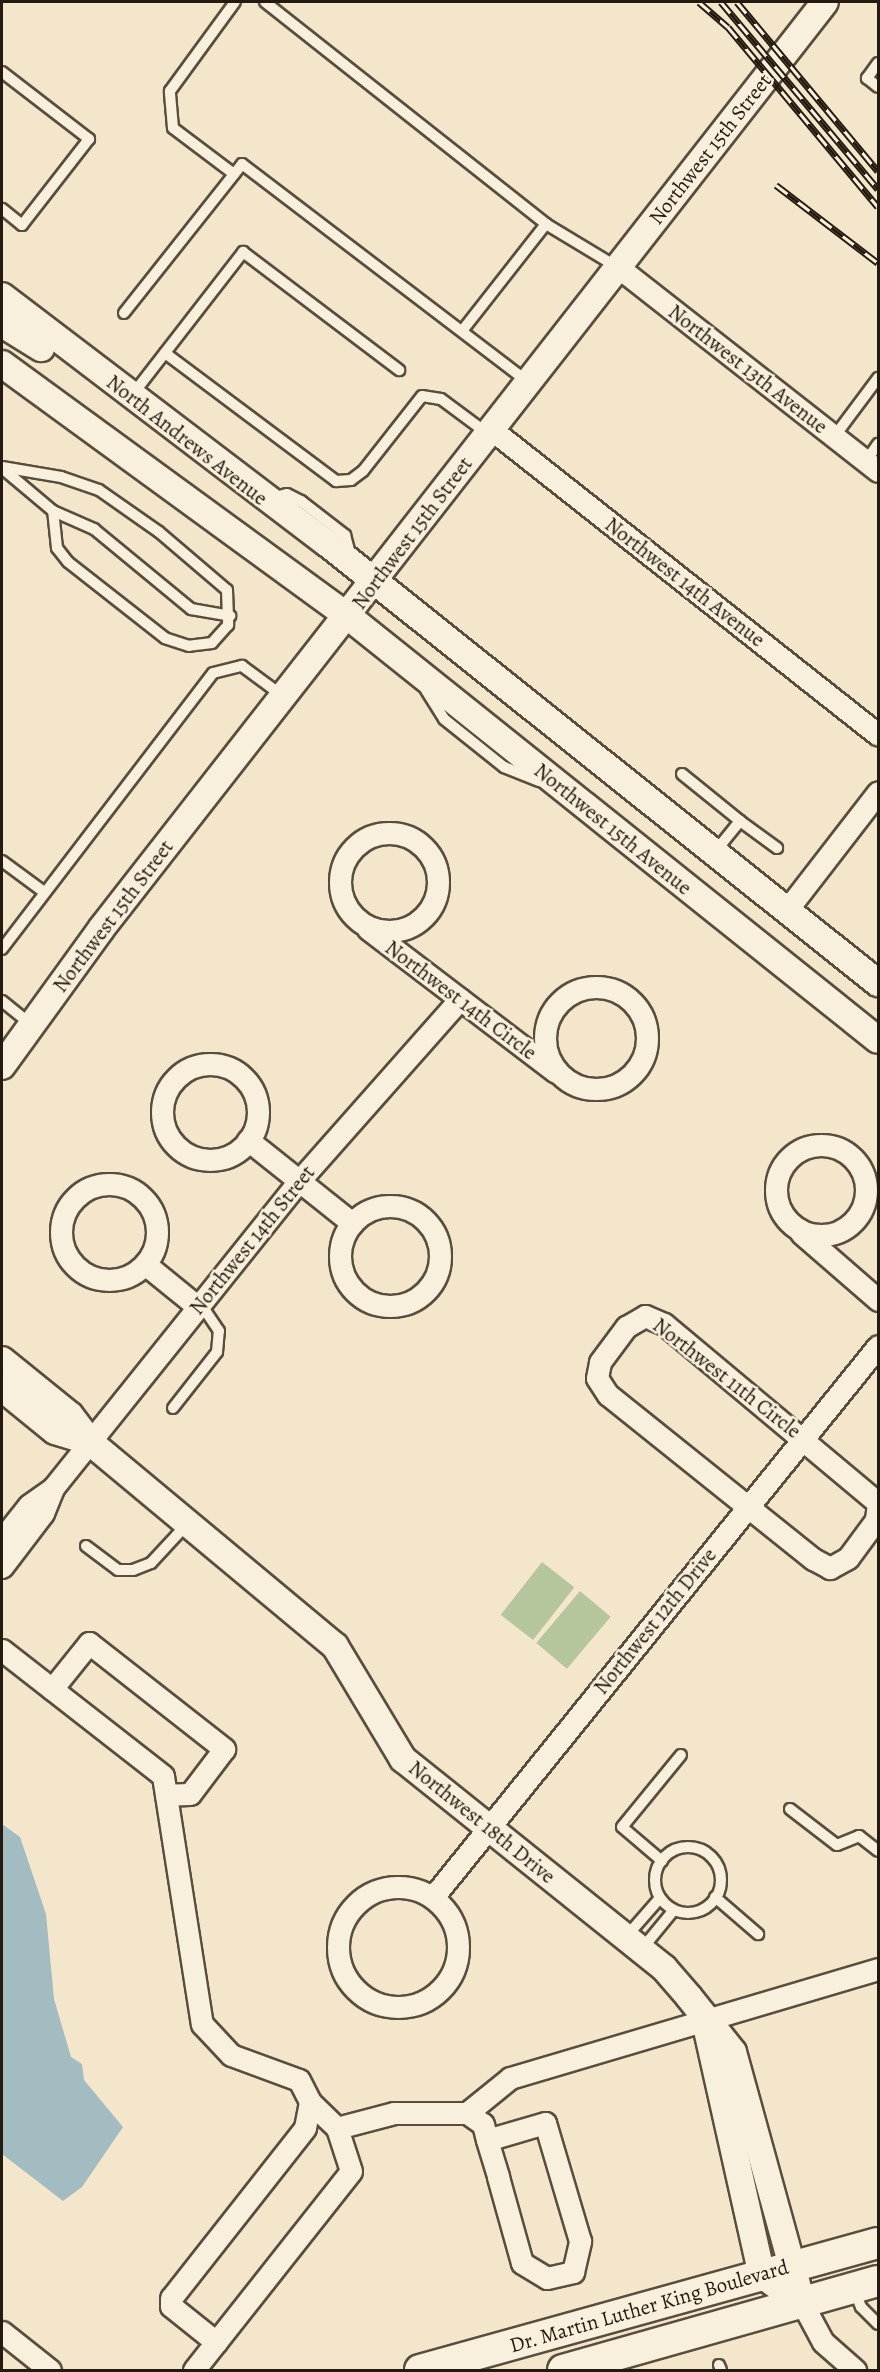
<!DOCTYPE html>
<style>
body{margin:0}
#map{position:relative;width:880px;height:2372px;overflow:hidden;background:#f4e6ca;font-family:Alegreya,serif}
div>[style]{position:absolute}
.green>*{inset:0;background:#b5c69c;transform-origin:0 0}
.water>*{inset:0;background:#a2bcc2}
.roads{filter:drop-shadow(2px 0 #594d3e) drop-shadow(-2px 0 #594d3e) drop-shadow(0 2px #594d3e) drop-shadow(0 -2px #594d3e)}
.service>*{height:10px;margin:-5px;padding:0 5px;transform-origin:5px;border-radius:5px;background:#f8efdd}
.service>.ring{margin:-5px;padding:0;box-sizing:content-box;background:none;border:10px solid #f8efdd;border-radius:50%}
.minor>*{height:21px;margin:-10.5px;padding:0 10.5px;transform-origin:10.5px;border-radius:10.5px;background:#f8efdd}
.minor>.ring{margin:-10.5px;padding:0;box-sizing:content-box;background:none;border:21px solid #f8efdd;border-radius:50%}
.tertiary>*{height:26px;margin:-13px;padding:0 13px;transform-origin:13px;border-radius:13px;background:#f8efdd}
.secondary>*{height:30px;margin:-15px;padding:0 15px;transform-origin:15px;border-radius:15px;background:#f8efdd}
.rail>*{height:7px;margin-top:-3.5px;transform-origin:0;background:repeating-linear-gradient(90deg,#f8efdd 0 14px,#251a0f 0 28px);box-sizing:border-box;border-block:2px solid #251a0f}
span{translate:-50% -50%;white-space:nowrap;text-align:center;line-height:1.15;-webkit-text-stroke:5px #f8efdd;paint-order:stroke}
.street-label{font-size:21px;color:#251a0f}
.frame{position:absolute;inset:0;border:3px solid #251a0f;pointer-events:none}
</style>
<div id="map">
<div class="green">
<div style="left:542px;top:1562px;width:41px;height:67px;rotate:38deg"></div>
<div style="left:580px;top:1591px;width:40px;height:68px;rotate:40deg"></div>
</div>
<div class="water">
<div style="clip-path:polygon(2px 1824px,20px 1837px,46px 1914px,54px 1999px,71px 2057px,82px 2064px,84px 2080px,123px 2127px,82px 2187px,63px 2201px,2px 2154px)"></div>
</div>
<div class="roads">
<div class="service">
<div style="left:265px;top:2px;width:358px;rotate:38.3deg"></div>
<div style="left:546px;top:224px;width:83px;rotate:31.2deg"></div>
<div style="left:878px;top:63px;width:19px;rotate:126deg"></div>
<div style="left:867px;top:78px;width:14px;rotate:39deg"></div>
<div style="left:2px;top:72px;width:110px;rotate:37.6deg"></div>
<div style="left:89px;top:139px;width:109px;rotate:127.9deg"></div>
<div style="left:22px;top:225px;width:26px;rotate:-141deg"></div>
<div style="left:234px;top:174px;width:76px;rotate:-143deg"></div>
<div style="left:173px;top:128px;width:37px;rotate:-95deg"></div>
<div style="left:170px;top:91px;width:110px;rotate:-53.9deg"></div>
<div style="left:124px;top:313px;width:190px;rotate:-51.6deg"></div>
<div style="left:242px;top:164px;width:360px;rotate:37.3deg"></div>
<div style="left:462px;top:331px;width:136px;rotate:-51.9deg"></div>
<div style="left:165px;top:353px;width:214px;rotate:36.8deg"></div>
<div style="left:336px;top:481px;width:15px;rotate:-4deg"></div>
<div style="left:351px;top:480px;width:15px;rotate:-37deg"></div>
<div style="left:363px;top:471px;width:95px;rotate:-51.8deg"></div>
<div style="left:422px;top:396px;width:19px;rotate:9deg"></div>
<div style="left:441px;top:399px;width:57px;rotate:36.5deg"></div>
<div style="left:133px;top:394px;width:180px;rotate:-52.2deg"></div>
<div style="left:243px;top:252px;width:196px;rotate:37.1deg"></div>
<div style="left:834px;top:437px;width:74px;rotate:-53.3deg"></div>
<div style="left:866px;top:461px;width:21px;rotate:-55deg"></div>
<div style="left:2px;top:467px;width:60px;rotate:9.6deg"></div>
<div style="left:61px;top:477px;width:40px;rotate:18.9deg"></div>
<div style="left:99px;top:490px;width:73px;rotate:35deg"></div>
<div style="left:159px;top:532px;width:89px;rotate:40.5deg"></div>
<div style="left:227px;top:590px;width:35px;rotate:88deg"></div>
<div style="left:228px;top:625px;width:24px;rotate:132deg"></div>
<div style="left:212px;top:643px;width:23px;rotate:173deg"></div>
<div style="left:189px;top:646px;width:25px;rotate:-162deg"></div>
<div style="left:165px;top:638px;width:123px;rotate:-141.9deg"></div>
<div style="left:68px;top:562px;width:18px;rotate:-128deg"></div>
<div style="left:57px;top:548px;width:37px;rotate:-96deg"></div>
<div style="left:53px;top:511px;width:67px;rotate:-139.9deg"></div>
<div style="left:271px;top:498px;width:16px;rotate:-14deg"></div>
<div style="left:287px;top:494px;width:16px;rotate:27deg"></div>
<div style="left:301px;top:501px;width:56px;rotate:37.7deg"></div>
<div style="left:345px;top:535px;width:23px;rotate:75deg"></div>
<div style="left:53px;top:511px;width:45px;rotate:23.7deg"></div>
<div style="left:94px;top:529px;width:126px;rotate:39.5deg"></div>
<div style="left:191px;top:609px;width:40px;rotate:10deg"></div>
<div style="left:426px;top:690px;width:34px;rotate:58deg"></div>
<div style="left:444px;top:719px;width:77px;rotate:38.7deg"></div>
<div style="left:504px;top:767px;width:38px;rotate:22deg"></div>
<div style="left:682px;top:774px;width:75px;rotate:39deg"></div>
<div style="left:740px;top:821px;width:41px;rotate:129.1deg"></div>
<div style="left:740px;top:821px;width:46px;rotate:36.1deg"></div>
<div style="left:2px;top:861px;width:52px;rotate:36.4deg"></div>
<div style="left:2px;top:949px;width:347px;rotate:-52.6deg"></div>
<div style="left:213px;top:673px;width:30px;rotate:-14deg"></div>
<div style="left:242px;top:666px;width:52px;rotate:36.4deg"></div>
<div style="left:2px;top:1001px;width:38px;rotate:39deg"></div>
<div style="left:173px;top:1408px;width:71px;rotate:-51.8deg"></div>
<div style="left:217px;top:1352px;width:21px;rotate:-85deg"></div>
<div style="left:219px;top:1331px;width:34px;rotate:-124deg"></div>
<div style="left:86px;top:1546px;width:40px;rotate:37deg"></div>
<div style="left:118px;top:1570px;width:15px"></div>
<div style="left:133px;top:1570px;width:19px;rotate:-21deg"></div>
<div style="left:151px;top:1563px;width:54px;rotate:-47.2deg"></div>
<div style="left:790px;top:1809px;width:59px;rotate:37.5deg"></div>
<div style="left:837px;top:1845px;width:24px;rotate:-22deg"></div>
<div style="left:859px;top:1836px;width:24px;rotate:38deg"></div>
<div class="ring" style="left:655px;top:1847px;width:56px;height:56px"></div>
<div style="left:662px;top:1861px;width:52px;rotate:-139.6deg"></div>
<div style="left:622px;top:1827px;width:93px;rotate:-50.7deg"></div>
<div style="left:715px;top:1897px;width:57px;rotate:40.7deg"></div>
<div style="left:625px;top:1938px;width:53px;rotate:-48.8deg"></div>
<div style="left:641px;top:1950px;width:50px;rotate:-50.6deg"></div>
<div style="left:854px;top:2289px;width:19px;rotate:69deg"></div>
<div style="left:861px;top:2307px;width:24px;rotate:45deg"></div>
<div style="left:719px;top:2365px;width:5px;rotate:68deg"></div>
</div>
<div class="minor">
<div style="left:618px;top:267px;width:330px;rotate:38.1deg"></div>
<div style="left:491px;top:429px;width:493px;rotate:38.3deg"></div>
<div class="ring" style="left:340px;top:833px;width:77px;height:77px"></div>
<div style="left:786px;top:911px;width:150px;rotate:-52.3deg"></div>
<div style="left:368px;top:929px;width:236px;rotate:37.3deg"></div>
<div class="ring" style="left:545px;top:987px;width:81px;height:81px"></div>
<div class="ring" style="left:162px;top:1064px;width:75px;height:75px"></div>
<div style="left:248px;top:1140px;width:133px;rotate:38.6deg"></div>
<div class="ring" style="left:776px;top:1145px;width:69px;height:69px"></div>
<div class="ring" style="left:61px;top:1184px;width:75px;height:75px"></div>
<div class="ring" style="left:340px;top:1206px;width:79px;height:79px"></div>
<div style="left:801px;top:1233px;width:102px;rotate:41deg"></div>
<div style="left:145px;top:1264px;width:68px;rotate:39.1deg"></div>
<div style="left:645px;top:1316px;width:21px;rotate:23deg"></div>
<div style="left:664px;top:1324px;width:279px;rotate:39.9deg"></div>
<div style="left:878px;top:1503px;width:17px;rotate:97deg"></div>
<div style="left:876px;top:1520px;width:47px;rotate:126.4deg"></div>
<div style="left:848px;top:1558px;width:21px;rotate:151deg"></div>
<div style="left:830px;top:1568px;width:19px;rotate:-152deg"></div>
<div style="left:813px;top:1559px;width:263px;rotate:-141.3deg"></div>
<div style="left:608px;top:1395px;width:20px;rotate:-123deg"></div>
<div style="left:597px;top:1378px;width:16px;rotate:-79deg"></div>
<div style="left:600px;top:1362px;width:44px;rotate:-53.4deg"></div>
<div style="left:626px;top:1327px;width:22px;rotate:-30deg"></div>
<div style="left:2px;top:1539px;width:43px;rotate:-51.5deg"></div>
<div style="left:29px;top:1505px;width:29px;rotate:-35deg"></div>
<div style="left:2px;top:1567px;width:68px;rotate:-52.8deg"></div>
<div style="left:43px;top:1513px;width:27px;rotate:-68deg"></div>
<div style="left:53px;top:1488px;width:393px;rotate:-51.3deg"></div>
<div style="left:299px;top:1181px;width:243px;rotate:-48.5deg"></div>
<div style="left:2px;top:1650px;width:204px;rotate:38deg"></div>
<div style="left:163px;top:1776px;width:251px;rotate:81.1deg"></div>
<div style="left:202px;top:2024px;width:42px;rotate:46.9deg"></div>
<div style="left:231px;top:2055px;width:72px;rotate:20.2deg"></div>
<div style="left:299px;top:2080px;width:25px;rotate:63deg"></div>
<div style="left:310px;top:2102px;width:26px;rotate:101deg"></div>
<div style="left:305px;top:2128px;width:216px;rotate:128.2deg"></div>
<div style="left:171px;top:2298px;width:8px;rotate:90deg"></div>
<div style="left:171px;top:2306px;width:58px;rotate:38.7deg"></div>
<div style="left:52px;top:1689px;width:59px;rotate:-51.2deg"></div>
<div style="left:89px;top:1643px;width:172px;rotate:38.1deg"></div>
<div style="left:224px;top:1749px;width:56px;rotate:127.1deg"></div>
<div style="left:190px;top:1794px;width:24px;rotate:178deg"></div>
<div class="ring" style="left:338px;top:1887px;width:99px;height:99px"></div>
<div style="left:433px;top:1897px;width:708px;rotate:-51.07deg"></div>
<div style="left:467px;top:2113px;width:55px;rotate:-39.1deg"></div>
<div style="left:510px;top:2078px;width:384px;rotate:-16.5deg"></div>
<div style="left:337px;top:2128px;width:59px;rotate:-14.7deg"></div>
<div style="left:394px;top:2113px;width:73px"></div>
<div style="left:467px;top:2113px;width:19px;rotate:35deg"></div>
<div style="left:483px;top:2124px;width:16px;rotate:76deg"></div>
<div style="left:487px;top:2140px;width:39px;rotate:73deg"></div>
<div style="left:498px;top:2177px;width:89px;rotate:74.4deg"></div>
<div style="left:522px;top:2263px;width:29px;rotate:31deg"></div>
<div style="left:547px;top:2278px;width:27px;rotate:-13deg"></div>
<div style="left:573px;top:2272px;width:32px;rotate:-77deg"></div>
<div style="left:580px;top:2241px;width:123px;rotate:-106.5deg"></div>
<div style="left:545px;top:2123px;width:60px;rotate:163.7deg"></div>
<div style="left:802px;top:2303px;width:44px;rotate:61.7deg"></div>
<div style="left:823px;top:2342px;width:43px;rotate:41.2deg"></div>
<div style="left:2px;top:2332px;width:61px;rotate:38.4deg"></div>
<div style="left:194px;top:2370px;width:253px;rotate:-51.7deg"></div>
<div style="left:351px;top:2171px;width:45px;rotate:-108deg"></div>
<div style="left:337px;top:2128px;width:37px;rotate:-136deg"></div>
</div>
<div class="tertiary">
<div style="left:2px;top:296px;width:410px;rotate:37.3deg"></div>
<div style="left:328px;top:544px;width:704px;rotate:38.6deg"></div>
<div style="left:2px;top:324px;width:46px;rotate:31.6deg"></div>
<div style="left:2px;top:364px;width:429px;rotate:36.1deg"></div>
<div style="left:349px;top:617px;width:677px;rotate:38.65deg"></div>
<div style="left:2px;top:1066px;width:169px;rotate:-54.1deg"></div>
<div style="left:101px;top:929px;width:1176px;rotate:-52.01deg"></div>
<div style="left:2px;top:1360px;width:87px;rotate:39deg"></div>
<div style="left:70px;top:1415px;width:34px;rotate:53deg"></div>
<div style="left:90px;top:1442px;width:319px;rotate:39.8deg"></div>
<div style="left:335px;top:1646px;width:132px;rotate:59deg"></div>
<div style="left:403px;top:1759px;width:334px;rotate:38.7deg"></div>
<div style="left:664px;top:1968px;width:38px;rotate:49deg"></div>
<div style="left:689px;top:1997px;width:70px;rotate:51.3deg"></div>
<div style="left:733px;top:2052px;width:260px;rotate:74.6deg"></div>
<div style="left:2px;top:1388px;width:68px;rotate:39.1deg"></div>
<div style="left:55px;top:1431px;width:37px;rotate:17deg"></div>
<div style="left:705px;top:2021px;width:260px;rotate:77.4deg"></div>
<div style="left:762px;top:2275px;width:19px;rotate:36deg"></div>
</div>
<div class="secondary">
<div style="left:420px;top:2370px;width:475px;rotate:-15.5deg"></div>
<div style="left:563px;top:2370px;width:327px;rotate:-15.8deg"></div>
</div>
</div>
<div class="rail">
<div style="left:699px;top:2px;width:38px;rotate:41deg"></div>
<div style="left:728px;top:27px;width:234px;rotate:50.2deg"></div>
<div style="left:721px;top:2px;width:244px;rotate:50deg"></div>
<div style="left:737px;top:2px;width:220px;rotate:50.2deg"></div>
<div style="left:776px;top:185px;width:128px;rotate:37.4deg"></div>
</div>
<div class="street-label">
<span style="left:710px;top:149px;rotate:-52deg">Northwest 15th Street</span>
<span style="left:748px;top:369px;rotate:38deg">Northwest 13th Avenue</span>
<span style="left:187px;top:440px;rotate:38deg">North Andrews Avenue</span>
<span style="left:412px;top:533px;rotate:-53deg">Northwest 15th Street</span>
<span style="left:685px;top:582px;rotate:38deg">Northwest 14th Avenue</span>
<span style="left:613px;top:829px;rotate:39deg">Northwest 15th Avenue</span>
<span style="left:113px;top:916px;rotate:-53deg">Northwest 15th Street</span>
<span style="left:461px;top:1000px;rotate:37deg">Northwest 14th Circle</span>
<span style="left:252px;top:1240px;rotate:-51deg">Northwest 14th Street</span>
<span style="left:727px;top:1378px;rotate:38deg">Northwest 11th Circle</span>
<span style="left:655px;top:1621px;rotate:-51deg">Northwest 12th Drive</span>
<span style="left:482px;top:1822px;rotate:39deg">Northwest 18th Drive</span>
<span style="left:649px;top:2306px;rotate:-16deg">Dr. Martin Luther King Boulevard</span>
</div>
<div class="frame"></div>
</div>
